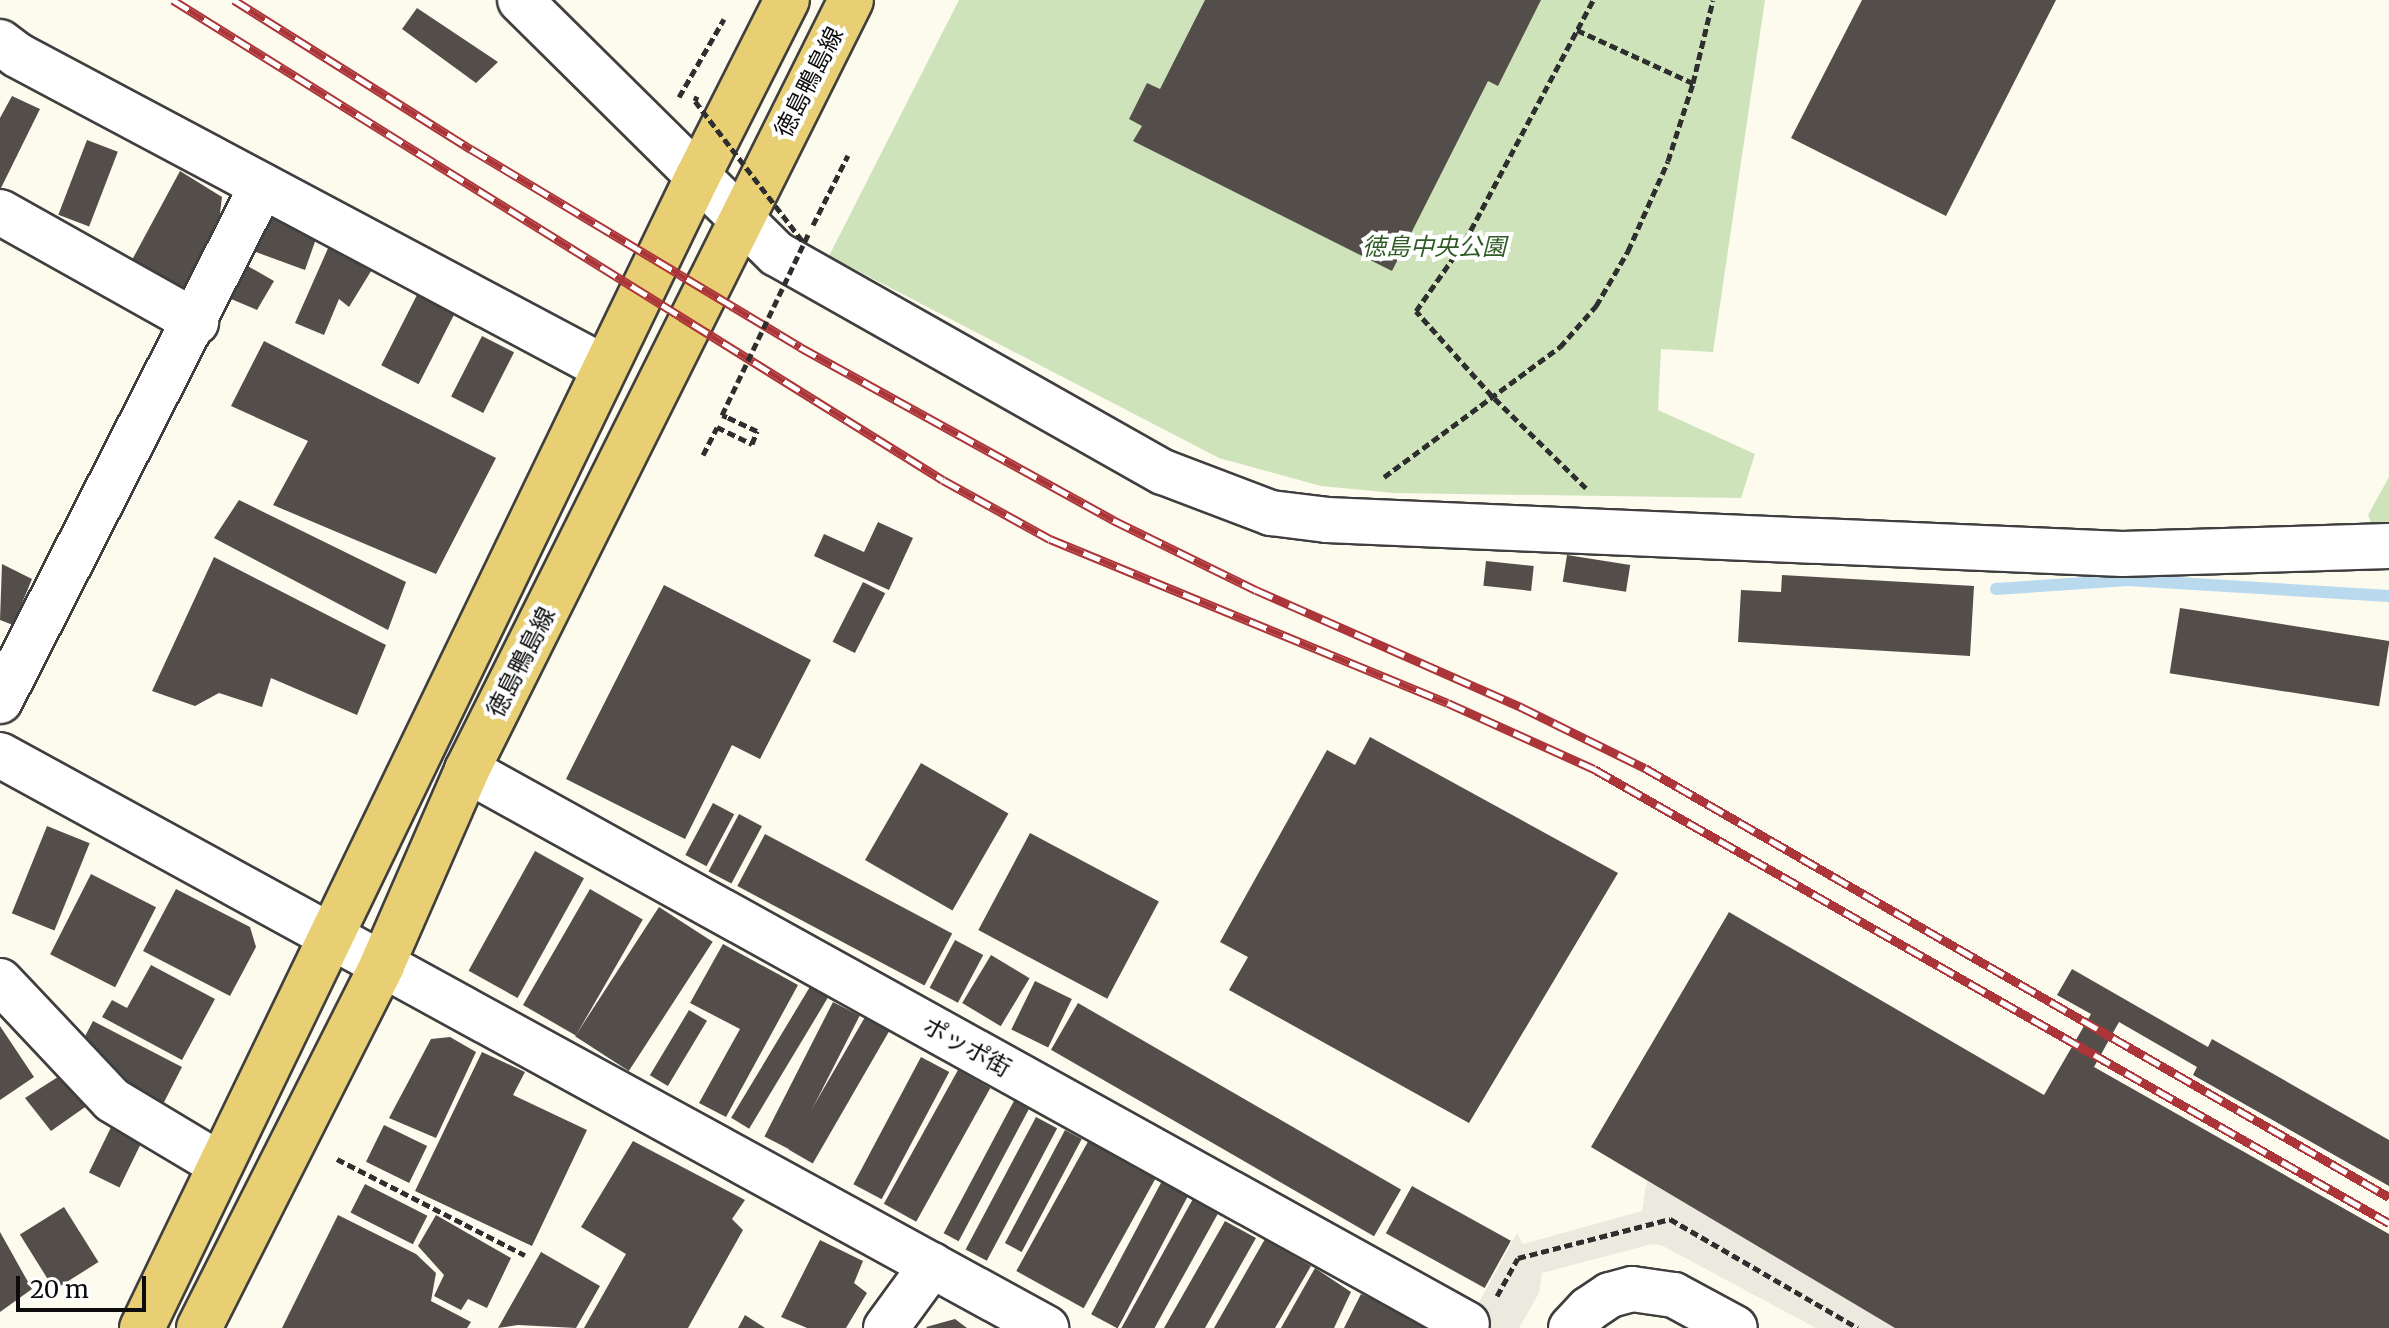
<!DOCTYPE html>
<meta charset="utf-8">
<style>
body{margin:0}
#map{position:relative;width:2389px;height:1328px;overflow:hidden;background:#fdfaee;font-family:Merriweather,"Noto Sans JP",serif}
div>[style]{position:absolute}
.green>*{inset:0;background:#cfe3bb}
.plaza>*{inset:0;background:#ece9de}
.stream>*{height:12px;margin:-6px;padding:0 6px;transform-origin:6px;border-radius:6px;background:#b8d9ee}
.building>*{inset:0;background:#544e4a;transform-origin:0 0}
.path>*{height:5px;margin-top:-2.5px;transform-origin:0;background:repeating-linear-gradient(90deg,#2e2e2e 0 8px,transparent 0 12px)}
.roads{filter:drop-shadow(2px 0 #3f3f3f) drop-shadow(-2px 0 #3f3f3f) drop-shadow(0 2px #3f3f3f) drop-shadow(0 -2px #3f3f3f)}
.minor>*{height:44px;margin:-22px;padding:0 22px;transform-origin:22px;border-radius:22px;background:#fff}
.major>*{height:44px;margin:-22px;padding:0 22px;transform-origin:22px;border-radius:22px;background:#e8cf73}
.rail>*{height:9px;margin-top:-4.5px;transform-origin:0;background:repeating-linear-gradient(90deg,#fff 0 18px,#ab3538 0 36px);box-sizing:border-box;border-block:2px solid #ab3538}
.path-bridge>*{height:5px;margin-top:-2.5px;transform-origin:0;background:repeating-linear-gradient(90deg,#2e2e2e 0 8px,transparent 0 12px)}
span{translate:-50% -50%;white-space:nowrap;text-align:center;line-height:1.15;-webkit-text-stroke:8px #fff;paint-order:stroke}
.street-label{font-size:24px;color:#0c0c0c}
.park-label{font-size:24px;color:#2f5c25;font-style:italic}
.scale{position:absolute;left:16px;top:1276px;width:130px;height:36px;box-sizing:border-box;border:4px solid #0c0c0c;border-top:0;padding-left:10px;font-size:24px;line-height:28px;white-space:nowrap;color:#0c0c0c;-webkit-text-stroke:6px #fff;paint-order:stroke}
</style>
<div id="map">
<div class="green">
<div style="clip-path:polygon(959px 0,1765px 0,1713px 352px,1661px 349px,1658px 410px,1755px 454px,1741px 498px,1394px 493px,1321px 486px,1219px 458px,829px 256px)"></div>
<div style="clip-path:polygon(2389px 477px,2389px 564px,2368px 515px)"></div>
</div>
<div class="plaza">
<div style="clip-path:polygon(1647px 1179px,1895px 1328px,1816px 1328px,1661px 1245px,1652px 1244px,1542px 1273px,1539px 1293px,1519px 1328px,1465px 1328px,1517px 1233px,1523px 1244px,1642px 1211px)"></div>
</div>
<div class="stream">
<div style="left:1996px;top:589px;width:132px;rotate:-3.9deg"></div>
<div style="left:2128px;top:580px;width:261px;rotate:3.5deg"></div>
</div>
<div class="building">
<div style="clip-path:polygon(1205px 0,1541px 0,1498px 86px,1488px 81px,1392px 271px,1133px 141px,1142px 126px,1129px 119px,1147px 83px,1160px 89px)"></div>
<div style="clip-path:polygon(1862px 0,2056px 0,1946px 216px,1791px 138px)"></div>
<div style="clip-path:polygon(417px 8px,498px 62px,476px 83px,402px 29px)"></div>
<div style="clip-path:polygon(12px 96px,40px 109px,0 190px,0 118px)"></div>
<div style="left:87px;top:140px;width:33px;height:80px;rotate:21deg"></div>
<div style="clip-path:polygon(180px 171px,222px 197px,219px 222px,184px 291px,132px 260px)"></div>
<div style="clip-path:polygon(265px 212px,317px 236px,305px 270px,253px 251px)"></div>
<div style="clip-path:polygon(329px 246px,376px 263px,349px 307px,339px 299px,324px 335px,295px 323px)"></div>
<div style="clip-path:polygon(239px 261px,274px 281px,257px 310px,224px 296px)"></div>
<div style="left:418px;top:293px;width:42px;height:81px;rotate:27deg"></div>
<div style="left:482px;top:336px;width:36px;height:68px;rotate:27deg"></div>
<div style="clip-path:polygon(264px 341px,496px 458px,436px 574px,273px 505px,308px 441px,231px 406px)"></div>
<div style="clip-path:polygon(239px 500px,406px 582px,388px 630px,214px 538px)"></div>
<div style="clip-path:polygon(878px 522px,913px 538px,889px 590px,814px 556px,824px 534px,864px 552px)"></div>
<div style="left:1567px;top:555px;width:64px;height:27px;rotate:9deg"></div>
<div style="clip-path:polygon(214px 557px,386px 645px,357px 715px,271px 678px,262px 707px,219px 693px,195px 706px,152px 691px)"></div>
<div style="left:1486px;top:561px;width:48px;height:25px;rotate:6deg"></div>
<div style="clip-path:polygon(2px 564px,32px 579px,13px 625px,0 620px)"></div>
<div style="clip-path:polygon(1782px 575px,1974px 586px,1970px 656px,1738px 642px,1741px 590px,1781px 592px)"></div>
<div style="left:863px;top:582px;width:25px;height:67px;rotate:27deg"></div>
<div style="clip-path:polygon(664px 585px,811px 660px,760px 759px,732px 745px,685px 839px,566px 779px)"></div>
<div style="left:2180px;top:608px;width:212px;height:66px;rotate:9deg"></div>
<div style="clip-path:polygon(1370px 737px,1618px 873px,1469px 1123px,1229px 990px,1248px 957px,1220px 942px,1327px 750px,1355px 765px)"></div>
<div style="left:921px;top:763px;width:101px;height:112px;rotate:30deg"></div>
<div style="left:713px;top:803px;width:24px;height:59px;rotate:28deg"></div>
<div style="left:739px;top:814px;width:26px;height:65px;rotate:28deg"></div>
<div style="left:47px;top:826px;width:46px;height:94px;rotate:22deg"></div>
<div style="left:1030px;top:833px;width:146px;height:110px;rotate:28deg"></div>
<div style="left:765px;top:834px;width:212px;height:59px;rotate:28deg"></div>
<div style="left:535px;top:851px;width:56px;height:137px;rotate:29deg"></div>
<div style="left:91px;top:874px;width:73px;height:90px;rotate:27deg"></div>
<div style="clip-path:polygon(176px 889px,250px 927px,256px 947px,230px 996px,143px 951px)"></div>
<div style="left:590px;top:889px;width:61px;height:134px;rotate:30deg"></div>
<div style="left:659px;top:907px;width:64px;height:154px;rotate:33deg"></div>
<div style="clip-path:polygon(1729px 912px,2044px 1095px,2091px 1014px,2057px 995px,2072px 969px,2208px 1047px,2212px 1039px,2389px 1140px,2389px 1186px,2193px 1075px,2197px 1067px,2119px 1022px,2094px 1067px,2389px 1234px,2389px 1328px,1895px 1328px,1591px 1147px)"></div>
<div style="left:955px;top:940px;width:32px;height:54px;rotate:28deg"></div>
<div style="clip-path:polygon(723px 944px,798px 985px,726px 1117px,699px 1103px,740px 1029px,690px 1003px)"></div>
<div style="left:991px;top:955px;width:45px;height:56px;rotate:31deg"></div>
<div style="clip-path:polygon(151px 965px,215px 999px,182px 1060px,102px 1017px,112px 1000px,127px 1008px)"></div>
<div style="left:1035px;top:981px;width:41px;height:54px;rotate:26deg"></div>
<div style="left:811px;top:985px;width:21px;height:155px;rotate:31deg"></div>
<div style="left:833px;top:1002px;width:30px;height:151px;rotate:27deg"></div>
<div style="left:1078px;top:1003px;width:373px;height:54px;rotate:30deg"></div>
<div style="left:689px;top:1010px;width:21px;height:76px;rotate:31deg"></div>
<div style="left:865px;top:1017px;width:28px;height:153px;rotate:30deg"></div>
<div style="clip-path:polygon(93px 1021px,182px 1067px,160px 1110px,121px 1090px,81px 1044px)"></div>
<div style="clip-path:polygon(0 1026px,34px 1077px,0 1100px)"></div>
<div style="clip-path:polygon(450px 1037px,476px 1052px,436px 1138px,389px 1118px,431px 1039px)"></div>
<div style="clip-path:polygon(482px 1052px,525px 1072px,513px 1095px,587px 1130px,532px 1246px,415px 1191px)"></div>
<div style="left:921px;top:1057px;width:32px;height:144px;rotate:28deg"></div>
<div style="left:958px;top:1070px;width:37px;height:153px;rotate:29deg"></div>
<div style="clip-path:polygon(61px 1075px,88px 1105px,51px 1131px,25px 1098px)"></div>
<div style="left:1015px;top:1099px;width:17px;height:152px;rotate:28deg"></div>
<div style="left:117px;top:1115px;width:34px;height:64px;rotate:26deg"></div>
<div style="left:1036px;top:1117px;width:24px;height:150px;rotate:28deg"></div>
<div style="left:384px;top:1125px;width:48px;height:41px;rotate:26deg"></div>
<div style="left:1065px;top:1130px;width:19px;height:128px;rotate:28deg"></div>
<div style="left:1090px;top:1138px;width:77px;height:152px;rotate:29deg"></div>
<div style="clip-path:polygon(633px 1141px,745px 1200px,732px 1219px,743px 1230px,688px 1328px,584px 1328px,626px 1254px,581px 1227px)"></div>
<div style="left:1162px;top:1181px;width:30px;height:151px;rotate:28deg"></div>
<div style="left:365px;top:1184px;width:70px;height:32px;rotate:27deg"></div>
<div style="left:1412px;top:1186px;width:113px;height:54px;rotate:29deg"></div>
<div style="left:1194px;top:1197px;width:29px;height:150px;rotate:29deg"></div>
<div style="left:64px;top:1207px;width:65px;height:52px;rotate:58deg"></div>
<div style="clip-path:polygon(338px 1215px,416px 1254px,436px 1273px,431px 1301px,471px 1322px,467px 1328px,282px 1328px)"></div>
<div style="clip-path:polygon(436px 1215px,511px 1258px,487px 1308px,468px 1299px,461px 1310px,434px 1296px,444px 1275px,418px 1246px)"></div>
<div style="clip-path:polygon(1225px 1221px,1256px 1238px,1205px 1328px,1164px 1328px)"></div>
<div style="clip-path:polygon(0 1232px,32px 1289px,0 1312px)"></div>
<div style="clip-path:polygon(1265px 1239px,1311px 1266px,1275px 1328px,1214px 1328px)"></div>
<div style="clip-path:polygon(820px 1240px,863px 1261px,854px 1283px,867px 1293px,846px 1328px,807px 1328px,781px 1317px)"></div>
<div style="clip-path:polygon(541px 1252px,600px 1286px,576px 1328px,518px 1325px,498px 1328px)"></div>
<div style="clip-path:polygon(1315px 1268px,1351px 1292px,1334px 1328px,1281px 1328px)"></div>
<div style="clip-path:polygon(1361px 1294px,1435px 1328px,1344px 1328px)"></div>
<div style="clip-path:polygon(745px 1315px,765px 1328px,738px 1328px)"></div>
<div style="clip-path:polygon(955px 1319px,967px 1328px,927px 1328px,926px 1327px)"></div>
</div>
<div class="path">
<div style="left:1577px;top:30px;width:128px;rotate:24.6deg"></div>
<div style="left:679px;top:97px;width:90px;rotate:-60deg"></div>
<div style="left:813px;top:225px;width:78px;rotate:-63.4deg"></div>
<div style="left:703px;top:455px;width:31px;rotate:-63deg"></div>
<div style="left:717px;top:427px;width:39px;rotate:26deg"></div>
<div style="left:752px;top:444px;width:14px;rotate:-69deg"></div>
<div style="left:757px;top:431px;width:33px;rotate:-155deg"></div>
<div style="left:1384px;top:477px;width:219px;rotate:-36.5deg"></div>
<div style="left:1560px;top:347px;width:55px;rotate:-48.7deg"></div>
<div style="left:1596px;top:306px;width:64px;rotate:-59.8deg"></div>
<div style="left:1628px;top:251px;width:98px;rotate:-66deg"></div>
<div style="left:1668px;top:161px;width:82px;rotate:-72.2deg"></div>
<div style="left:1693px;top:83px;width:85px;rotate:-76.5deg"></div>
<div style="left:1586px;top:488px;width:132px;rotate:-135.6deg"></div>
<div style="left:1492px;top:396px;width:114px;rotate:-131.8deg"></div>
<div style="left:1416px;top:311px;width:85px;rotate:-55deg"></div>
<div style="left:1465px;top:241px;width:273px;rotate:-62deg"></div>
<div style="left:337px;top:1159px;width:211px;rotate:27.1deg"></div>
<div style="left:1497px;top:1296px;width:43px;rotate:-61.1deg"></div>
<div style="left:1518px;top:1258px;width:157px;rotate:-14.4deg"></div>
<div style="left:1670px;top:1219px;width:217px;rotate:30.1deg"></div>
</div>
<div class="roads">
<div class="minor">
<div style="left:520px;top:0;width:361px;rotate:44.7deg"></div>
<div style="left:777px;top:254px;width:443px;rotate:29.5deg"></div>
<div style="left:1163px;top:472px;width:116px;rotate:20.8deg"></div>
<div style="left:1271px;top:513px;width:56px;rotate:7.1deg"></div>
<div style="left:1327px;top:520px;width:796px;rotate:2.45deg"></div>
<div style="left:2122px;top:554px;width:267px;rotate:-1.7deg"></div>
<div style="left:0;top:42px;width:21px;rotate:37deg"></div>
<div style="left:17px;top:55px;width:666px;rotate:28.03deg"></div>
<div style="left:0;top:212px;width:225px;rotate:29.3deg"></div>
<div style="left:0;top:701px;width:578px;rotate:-63.04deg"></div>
<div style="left:0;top:755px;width:1193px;rotate:28.71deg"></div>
<div style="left:467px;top:770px;width:1143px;rotate:28.99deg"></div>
<div style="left:0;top:981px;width:163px;rotate:46.7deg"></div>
<div style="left:112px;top:1100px;width:125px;rotate:30.9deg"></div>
<div style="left:886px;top:1328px;width:78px;rotate:-53.9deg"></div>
<div style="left:1571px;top:1328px;width:26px;rotate:-47deg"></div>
<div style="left:1589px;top:1309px;width:25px;rotate:-34deg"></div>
<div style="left:1610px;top:1295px;width:23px;rotate:-15deg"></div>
<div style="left:1632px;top:1289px;width:42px;rotate:8.1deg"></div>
<div style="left:1674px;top:1295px;width:69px;rotate:28.4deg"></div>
</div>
<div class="major">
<div style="left:142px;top:1328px;width:1279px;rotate:-64.24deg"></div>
<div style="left:698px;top:176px;width:197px;rotate:-63.2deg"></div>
<div style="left:199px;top:1328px;width:407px;rotate:-63.2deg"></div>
<div style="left:382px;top:965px;width:213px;rotate:-66.4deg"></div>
<div style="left:467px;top:770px;width:860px;rotate:-63.49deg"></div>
</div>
</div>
<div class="rail">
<div style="left:173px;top:0;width:907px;rotate:31.94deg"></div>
<div style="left:943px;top:480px;width:122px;rotate:28.9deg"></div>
<div style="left:1050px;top:539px;width:430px;rotate:22.4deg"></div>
<div style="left:1448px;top:703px;width:160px;rotate:24.3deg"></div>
<div style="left:1594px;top:769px;width:916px;rotate:29.73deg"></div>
<div style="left:234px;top:0;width:280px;rotate:32.2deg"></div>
<div style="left:471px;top:149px;width:384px;rotate:31deg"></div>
<div style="left:800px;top:347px;width:358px;rotate:28.9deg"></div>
<div style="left:1113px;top:520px;width:159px;rotate:26.1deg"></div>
<div style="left:1256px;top:590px;width:290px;rotate:23.8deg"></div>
<div style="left:1521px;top:707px;width:138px;rotate:26.2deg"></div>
<div style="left:1645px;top:768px;width:859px;rotate:29.97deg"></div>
</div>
<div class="path-bridge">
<div style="left:697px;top:96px;width:5px;rotate:112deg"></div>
<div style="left:695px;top:101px;width:179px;rotate:52.5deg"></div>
<div style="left:727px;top:417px;width:5px;rotate:-158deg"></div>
<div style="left:722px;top:415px;width:202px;rotate:-64.5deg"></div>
</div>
<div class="street-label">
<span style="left:809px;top:82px;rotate:-63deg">徳島鴨島線</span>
<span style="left:521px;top:662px;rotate:-63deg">徳島鴨島線</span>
<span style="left:967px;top:1047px;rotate:29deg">ポッポ街</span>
</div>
<div class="park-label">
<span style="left:1434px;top:247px">徳島中央公園</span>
</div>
<div class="scale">20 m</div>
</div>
